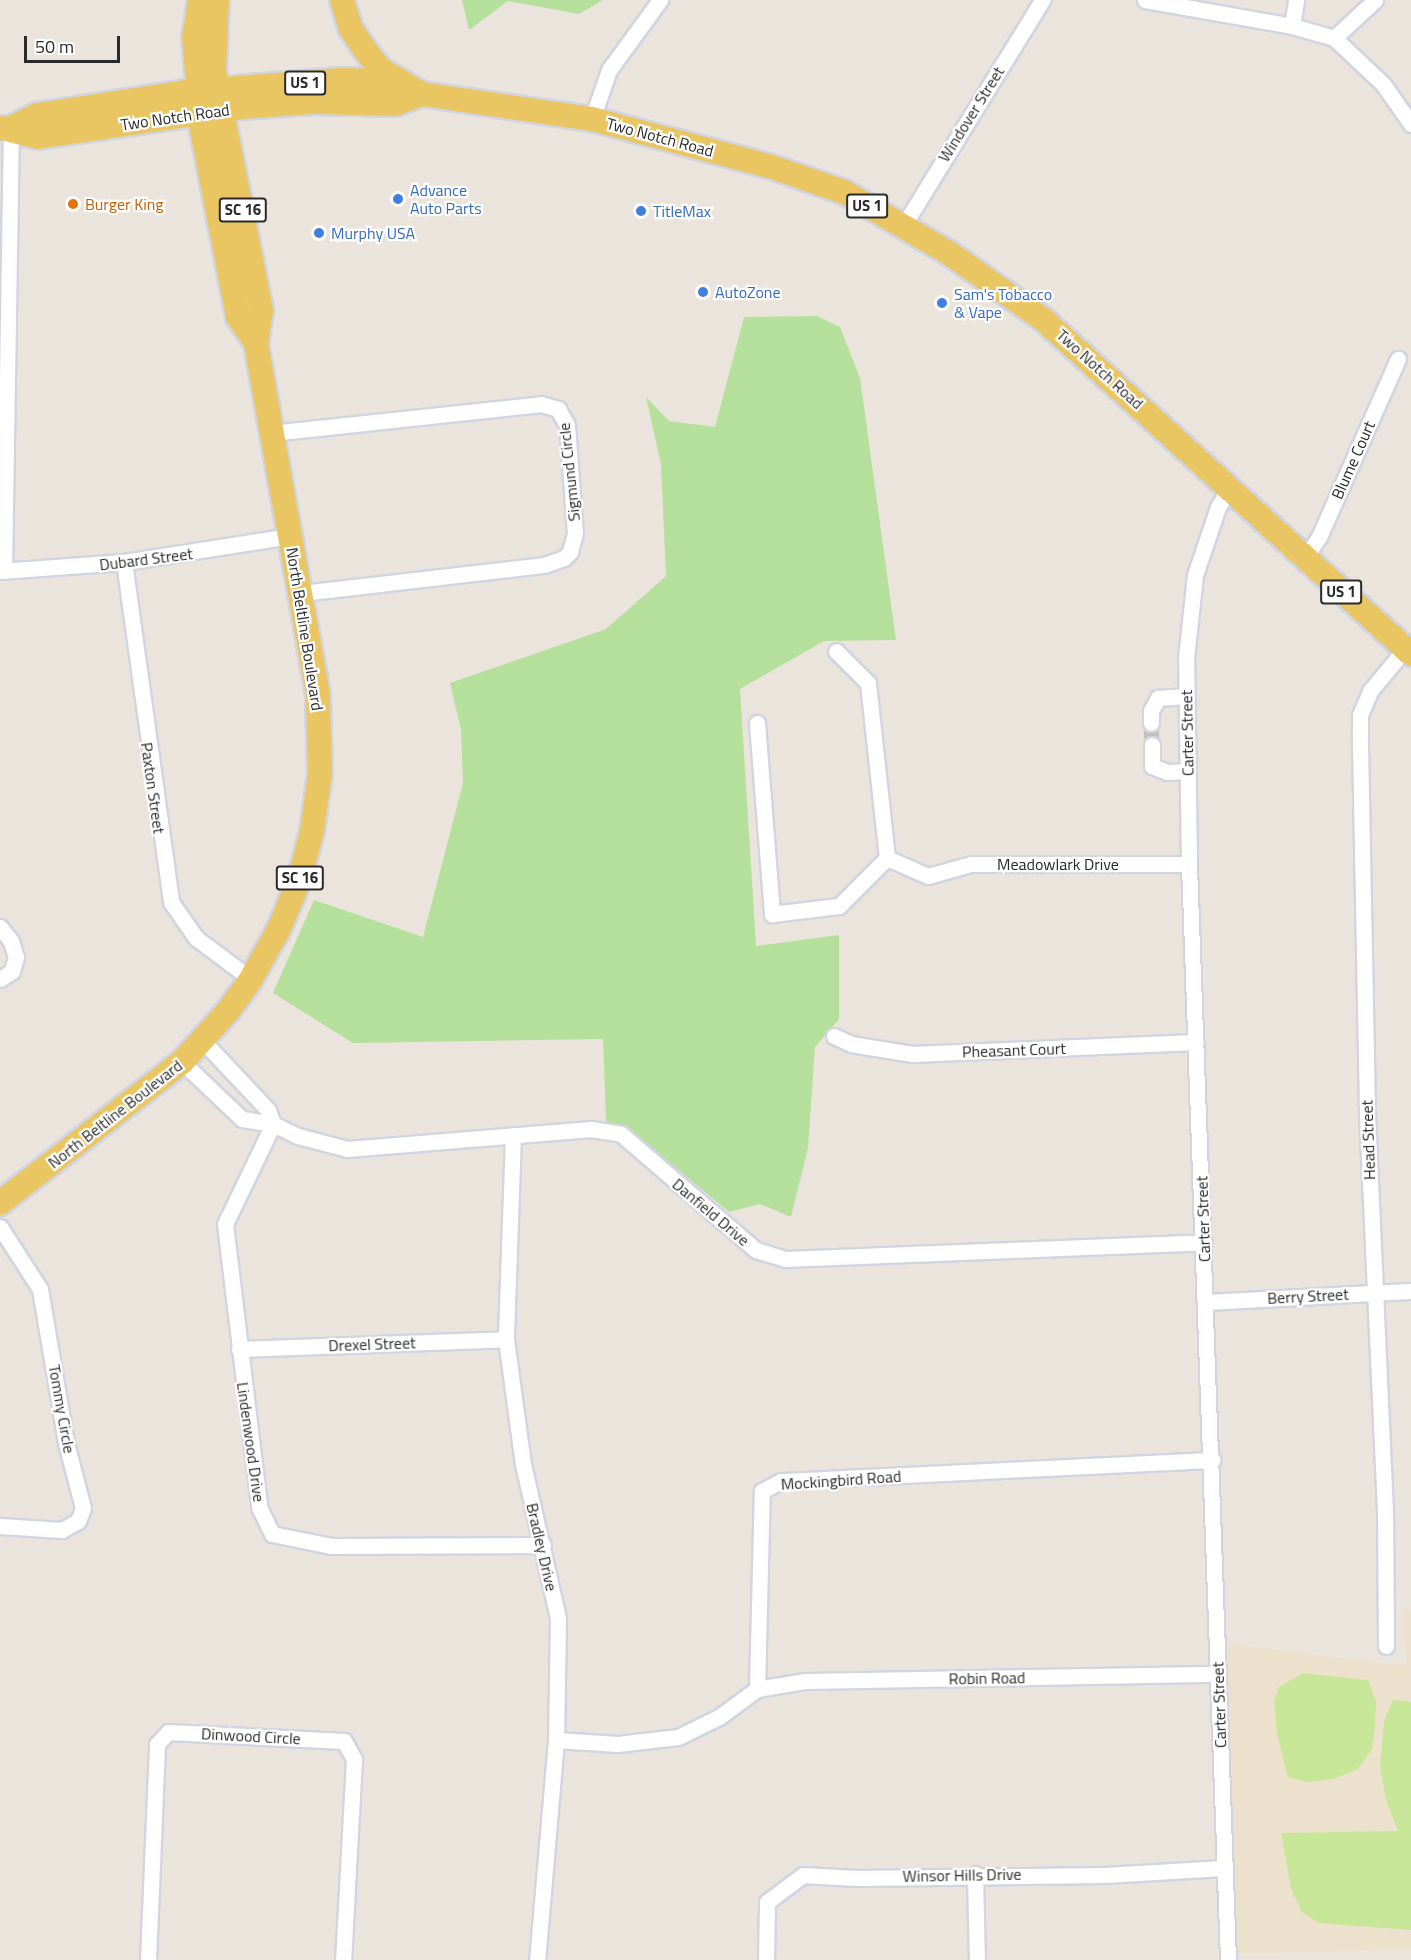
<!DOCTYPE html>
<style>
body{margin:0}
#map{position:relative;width:1411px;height:1960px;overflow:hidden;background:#ebe4dc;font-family:"Titillium Web",sans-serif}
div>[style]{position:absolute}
.education>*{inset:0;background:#ece1cc}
.green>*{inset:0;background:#b4e09b}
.pitch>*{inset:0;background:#c7e697}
.street-tunnel>*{height:15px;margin-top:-7.5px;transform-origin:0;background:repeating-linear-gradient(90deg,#c4bfb8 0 15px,transparent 0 23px)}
.roads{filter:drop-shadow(2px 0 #d1d5e2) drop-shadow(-2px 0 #d1d5e2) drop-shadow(0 2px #d1d5e2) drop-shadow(0 -2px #d1d5e2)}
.street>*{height:15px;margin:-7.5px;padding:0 7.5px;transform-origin:7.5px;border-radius:7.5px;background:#fff}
.primary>*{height:24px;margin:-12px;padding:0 12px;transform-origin:12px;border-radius:12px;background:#eac662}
.dots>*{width:16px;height:16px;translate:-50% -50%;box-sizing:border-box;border:3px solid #fff;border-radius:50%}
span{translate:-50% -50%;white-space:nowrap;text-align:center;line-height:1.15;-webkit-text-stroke:4.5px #fff;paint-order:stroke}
.shield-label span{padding:2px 4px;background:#fff;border:2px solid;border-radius:4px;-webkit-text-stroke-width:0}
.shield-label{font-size:15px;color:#2a2a2a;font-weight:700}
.street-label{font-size:16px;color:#2a2a2a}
.shop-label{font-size:16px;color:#366cbe}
.left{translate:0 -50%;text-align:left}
.food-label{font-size:16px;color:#c56008}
.scale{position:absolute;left:24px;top:36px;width:96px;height:27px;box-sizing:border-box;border:3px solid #2a2a2a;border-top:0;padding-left:8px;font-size:18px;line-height:21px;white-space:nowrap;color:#2a2a2a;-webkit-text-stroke:4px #fff;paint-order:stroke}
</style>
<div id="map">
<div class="education">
<div style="clip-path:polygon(1402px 1610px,1411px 1610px,1411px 1949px,1234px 1954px,1222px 1643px,1407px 1666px)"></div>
</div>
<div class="green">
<div style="clip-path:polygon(462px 0,603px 0,579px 14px,508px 1px,469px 30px)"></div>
<div style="clip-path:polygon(817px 316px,840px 327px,860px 378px,896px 640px,824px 641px,740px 689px,756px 946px,839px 935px,839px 1019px,815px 1047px,808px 1148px,791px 1217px,760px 1204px,729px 1212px,644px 1141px,606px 1121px,603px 1039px,353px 1043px,273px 993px,314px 900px,423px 937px,463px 783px,461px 730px,450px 683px,606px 629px,666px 576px,661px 464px,646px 397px,669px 421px,715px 427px,744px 317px)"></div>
</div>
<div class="pitch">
<div style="clip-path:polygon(1303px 1673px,1367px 1680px,1370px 1685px,1376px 1702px,1375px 1725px,1372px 1749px,1358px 1769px,1333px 1779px,1307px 1782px,1288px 1777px,1277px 1734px,1274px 1702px,1279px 1687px)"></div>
<div style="clip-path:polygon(1393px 1700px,1411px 1702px,1411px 1930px,1318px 1923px,1301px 1911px,1291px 1888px,1281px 1833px,1398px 1831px,1386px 1800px,1380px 1766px,1384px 1721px)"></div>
</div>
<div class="street-tunnel">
<div style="left:1151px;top:723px;width:22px;rotate:87deg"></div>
</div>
<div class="roads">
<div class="street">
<div style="left:1145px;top:0;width:149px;rotate:10deg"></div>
<div style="left:1292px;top:26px;width:44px;rotate:15.9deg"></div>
<div style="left:1334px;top:38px;width:67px;rotate:43.2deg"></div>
<div style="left:1383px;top:84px;width:49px;rotate:55deg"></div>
<div style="left:1292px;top:26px;width:26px;rotate:-81deg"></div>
<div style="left:1334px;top:38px;width:56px;rotate:-42.8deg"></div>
<div style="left:592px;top:119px;width:52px;rotate:-70.9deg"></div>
<div style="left:609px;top:70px;width:87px;rotate:-53.9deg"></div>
<div style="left:902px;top:228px;width:268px;rotate:-58.4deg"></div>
<div style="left:271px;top:433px;width:272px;rotate:-6.1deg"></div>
<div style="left:541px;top:404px;width:18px;rotate:16deg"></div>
<div style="left:558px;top:409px;width:18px;rotate:61deg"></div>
<div style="left:567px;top:425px;width:108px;rotate:85.8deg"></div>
<div style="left:575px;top:533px;width:20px;rotate:105deg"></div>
<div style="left:570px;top:552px;width:8px;rotate:135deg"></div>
<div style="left:564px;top:558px;width:21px;rotate:161deg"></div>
<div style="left:544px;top:565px;width:245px;rotate:173.4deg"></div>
<div style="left:1304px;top:559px;width:27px;rotate:-56deg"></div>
<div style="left:1319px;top:537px;width:195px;rotate:-66.1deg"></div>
<div style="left:124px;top:562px;width:343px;rotate:82.1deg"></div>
<div style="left:171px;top:902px;width:44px;rotate:55.2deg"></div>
<div style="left:196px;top:938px;width:69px;rotate:36.7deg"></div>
<div style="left:0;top:571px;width:124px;rotate:-4.2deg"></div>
<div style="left:124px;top:562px;width:168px;rotate:-8.9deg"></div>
<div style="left:4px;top:571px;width:443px;rotate:-89.1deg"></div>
<div style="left:757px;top:723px;width:192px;rotate:85.5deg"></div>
<div style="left:772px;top:914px;width:67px;rotate:-6.8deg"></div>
<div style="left:839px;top:906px;width:68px;rotate:-45deg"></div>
<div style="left:887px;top:858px;width:176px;rotate:-96.2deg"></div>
<div style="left:868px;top:683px;width:45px;rotate:-135deg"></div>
<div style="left:1151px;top:723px;width:12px;rotate:-90deg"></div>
<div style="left:1151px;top:711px;width:15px;rotate:-62deg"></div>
<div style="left:1158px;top:698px;width:29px;rotate:-4deg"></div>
<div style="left:1152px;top:745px;width:21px;rotate:90deg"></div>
<div style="left:1152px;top:766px;width:16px;rotate:22deg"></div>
<div style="left:1167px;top:772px;width:21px;rotate:-3deg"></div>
<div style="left:887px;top:858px;width:45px;rotate:23.7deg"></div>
<div style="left:928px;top:876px;width:45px;rotate:-15.6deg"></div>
<div style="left:971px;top:864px;width:218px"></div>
<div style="left:0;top:927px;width:18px;rotate:52deg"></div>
<div style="left:11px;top:941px;width:17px;rotate:73deg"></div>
<div style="left:16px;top:957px;width:15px;rotate:106deg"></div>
<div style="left:12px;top:971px;width:14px;rotate:146deg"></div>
<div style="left:834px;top:1036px;width:19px;rotate:25deg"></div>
<div style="left:851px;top:1044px;width:62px;rotate:9.3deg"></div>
<div style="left:912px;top:1054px;width:284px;rotate:-2.4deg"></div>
<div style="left:202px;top:1040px;width:96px;rotate:46.7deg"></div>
<div style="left:268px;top:1110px;width:15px;rotate:70deg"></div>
<div style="left:182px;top:1062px;width:83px;rotate:43.5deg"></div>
<div style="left:242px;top:1119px;width:31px;rotate:9deg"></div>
<div style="left:273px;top:1124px;width:28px;rotate:26deg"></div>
<div style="left:298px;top:1136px;width:51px;rotate:14.9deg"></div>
<div style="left:347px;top:1149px;width:245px;rotate:-4.7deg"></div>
<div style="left:591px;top:1129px;width:30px;rotate:9deg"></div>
<div style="left:621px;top:1134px;width:178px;rotate:40.7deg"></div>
<div style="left:756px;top:1250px;width:31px;rotate:17deg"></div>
<div style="left:786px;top:1259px;width:418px;rotate:-2.3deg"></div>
<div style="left:273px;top:1124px;width:111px;rotate:115.6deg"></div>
<div style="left:225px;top:1224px;width:285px;rotate:83.1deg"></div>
<div style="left:259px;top:1507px;width:30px;rotate:64deg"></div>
<div style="left:272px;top:1534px;width:60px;rotate:11.5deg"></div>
<div style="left:331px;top:1546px;width:212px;rotate:-0.3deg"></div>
<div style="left:513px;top:1135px;width:204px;rotate:92deg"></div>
<div style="left:506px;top:1339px;width:126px;rotate:82.3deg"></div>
<div style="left:523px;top:1464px;width:158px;rotate:77.2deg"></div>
<div style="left:558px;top:1618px;width:122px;rotate:90.9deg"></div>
<div style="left:556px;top:1740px;width:221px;rotate:94.9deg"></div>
<div style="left:0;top:1227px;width:74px;rotate:57.2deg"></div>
<div style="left:40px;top:1289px;width:156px;rotate:80.4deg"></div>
<div style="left:66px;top:1443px;width:67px;rotate:75.3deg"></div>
<div style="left:83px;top:1508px;width:14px;rotate:111deg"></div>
<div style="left:78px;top:1521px;width:18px;rotate:151deg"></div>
<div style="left:62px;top:1530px;width:62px;rotate:-176.3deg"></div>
<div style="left:1205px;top:1302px;width:206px;rotate:-3.1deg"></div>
<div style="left:239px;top:1349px;width:267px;rotate:-2.1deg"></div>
<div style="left:1386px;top:1646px;width:135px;rotate:-90.4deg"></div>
<div style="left:1385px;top:1511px;width:402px;rotate:-92.6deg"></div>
<div style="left:1367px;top:1109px;width:375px;rotate:-91.1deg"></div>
<div style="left:1360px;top:734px;width:19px;rotate:-90deg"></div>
<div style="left:1360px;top:715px;width:26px;rotate:-67deg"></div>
<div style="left:1370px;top:691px;width:55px;rotate:-50.2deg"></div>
<div style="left:757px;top:1689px;width:49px;rotate:-9.5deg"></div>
<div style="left:805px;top:1681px;width:413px;rotate:-1deg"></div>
<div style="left:556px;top:1740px;width:62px;rotate:3.7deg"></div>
<div style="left:618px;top:1744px;width:60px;rotate:-6.7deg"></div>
<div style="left:678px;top:1737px;width:46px;rotate:-26deg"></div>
<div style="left:719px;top:1717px;width:47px;rotate:-36.4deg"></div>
<div style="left:757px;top:1689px;width:198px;rotate:-88.6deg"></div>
<div style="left:762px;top:1491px;width:21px;rotate:-28deg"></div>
<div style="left:781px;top:1481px;width:432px;rotate:-2.8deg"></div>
<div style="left:975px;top:1874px;width:86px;rotate:88.7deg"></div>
<div style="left:148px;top:1960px;width:216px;rotate:-87.6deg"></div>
<div style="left:157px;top:1744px;width:16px;rotate:-47deg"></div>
<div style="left:168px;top:1732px;width:176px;rotate:2.9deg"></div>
<div style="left:344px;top:1741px;width:21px;rotate:61deg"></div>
<div style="left:354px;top:1759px;width:201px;rotate:93.1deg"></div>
<div style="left:766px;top:1960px;width:58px;rotate:-89deg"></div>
<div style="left:767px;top:1902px;width:45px;rotate:-36.9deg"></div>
<div style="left:803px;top:1875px;width:53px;rotate:3.2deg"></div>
<div style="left:856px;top:1878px;width:248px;rotate:-0.7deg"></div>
<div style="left:1104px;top:1875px;width:120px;rotate:-3.3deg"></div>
<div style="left:1228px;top:1960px;width:1097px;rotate:-92.04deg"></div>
<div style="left:1189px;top:864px;width:206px;rotate:-90.8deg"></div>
<div style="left:1186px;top:658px;width:83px;rotate:-83.8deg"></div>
<div style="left:1195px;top:575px;width:72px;rotate:-71.3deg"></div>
<div style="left:1218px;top:507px;width:25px;rotate:-58deg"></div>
</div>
<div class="primary">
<div style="left:200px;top:0;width:37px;rotate:99deg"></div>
<div style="left:194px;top:37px;width:93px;rotate:85.1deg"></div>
<div style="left:202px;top:130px;width:190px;rotate:79.1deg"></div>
<div style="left:238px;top:317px;width:32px;rotate:55deg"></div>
<div style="left:342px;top:0;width:30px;rotate:73deg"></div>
<div style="left:351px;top:29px;width:25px;rotate:56deg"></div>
<div style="left:365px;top:50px;width:26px;rotate:51deg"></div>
<div style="left:381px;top:70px;width:22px;rotate:30deg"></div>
<div style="left:2px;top:128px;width:37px;rotate:14deg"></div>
<div style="left:38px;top:137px;width:205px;rotate:-8.4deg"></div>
<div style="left:241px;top:107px;width:73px;rotate:-3.9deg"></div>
<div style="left:314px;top:102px;width:81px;rotate:1.4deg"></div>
<div style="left:395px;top:104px;width:29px;rotate:-20deg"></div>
<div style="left:11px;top:128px;width:29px;rotate:-27deg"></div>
<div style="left:37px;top:115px;width:150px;rotate:-8.8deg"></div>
<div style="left:185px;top:92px;width:156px;rotate:-4.4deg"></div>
<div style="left:341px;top:80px;width:59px;rotate:1deg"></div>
<div style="left:400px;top:81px;width:26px;rotate:31deg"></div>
<div style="left:422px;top:94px;width:172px;rotate:8.4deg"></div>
<div style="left:592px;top:119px;width:183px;rotate:14.9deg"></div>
<div style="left:769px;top:166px;width:79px;rotate:19.1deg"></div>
<div style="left:844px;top:192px;width:121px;rotate:30.2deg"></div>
<div style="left:949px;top:253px;width:116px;rotate:35.2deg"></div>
<div style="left:1044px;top:320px;width:496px;rotate:42.3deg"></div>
<div style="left:0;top:1203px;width:230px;rotate:-37.8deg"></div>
<div style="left:182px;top:1062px;width:69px;rotate:-48deg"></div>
<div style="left:228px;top:1011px;width:39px;rotate:-54deg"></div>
<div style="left:251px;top:979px;width:57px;rotate:-60.8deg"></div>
<div style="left:279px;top:929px;width:52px;rotate:-67.4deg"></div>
<div style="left:299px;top:881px;width:52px;rotate:-75.4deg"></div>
<div style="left:312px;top:831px;width:59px;rotate:-82.1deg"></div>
<div style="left:320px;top:773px;width:78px;rotate:-91.5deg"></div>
<div style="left:318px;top:695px;width:357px;rotate:-100deg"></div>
<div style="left:256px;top:343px;width:33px;rotate:-81deg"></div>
<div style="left:261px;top:310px;width:244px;rotate:-101.1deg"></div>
<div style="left:214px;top:71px;width:71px;rotate:-87.6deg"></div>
</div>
</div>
<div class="dots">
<div style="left:398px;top:199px;background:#3f7fe0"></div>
<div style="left:73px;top:204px;background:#e8710a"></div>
<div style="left:641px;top:211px;background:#3f7fe0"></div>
<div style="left:319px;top:233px;background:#3f7fe0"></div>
<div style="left:703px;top:292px;background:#3f7fe0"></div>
<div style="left:942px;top:303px;background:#3f7fe0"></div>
</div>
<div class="shield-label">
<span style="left:305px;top:83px">US 1</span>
<span style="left:867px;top:206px">US 1</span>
<span style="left:243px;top:210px">SC 16</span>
<span style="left:1341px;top:592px">US 1</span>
<span style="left:300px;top:878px">SC 16</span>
</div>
<div class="street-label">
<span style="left:971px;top:114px;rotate:-58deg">Windover Street</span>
<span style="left:175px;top:117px;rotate:-8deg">Two Notch Road</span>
<span style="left:660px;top:137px;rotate:15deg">Two Notch Road</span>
<span style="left:1100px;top:369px;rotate:42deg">Two Notch Road</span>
<span style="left:1353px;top:460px;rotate:-66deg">Blume Court</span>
<span style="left:569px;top:472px;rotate:-96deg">Sigmund Circle</span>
<span style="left:146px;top:559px;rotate:-7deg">Dubard Street</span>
<span style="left:305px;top:629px;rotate:81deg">North Beltline Boulevard</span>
<span style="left:1187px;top:733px;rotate:-91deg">Carter Street</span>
<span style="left:153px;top:788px;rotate:82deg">Paxton Street</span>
<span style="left:1058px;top:864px">Meadowlark Drive</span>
<span style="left:1014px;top:1050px;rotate:-2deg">Pheasant Court</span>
<span style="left:115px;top:1114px;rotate:-38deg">North Beltline Boulevard</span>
<span style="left:1368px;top:1140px;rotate:-92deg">Head Street</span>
<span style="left:711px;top:1212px;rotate:40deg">Danfield Drive</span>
<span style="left:1203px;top:1219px;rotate:-92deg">Carter Street</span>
<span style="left:1308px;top:1296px;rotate:-3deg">Berry Street</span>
<span style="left:372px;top:1344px;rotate:-2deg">Drexel Street</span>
<span style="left:62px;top:1409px;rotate:80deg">Tommy Circle</span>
<span style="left:251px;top:1442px;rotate:82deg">Lindenwood Drive</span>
<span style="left:841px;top:1480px;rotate:-4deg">Mockingbird Road</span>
<span style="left:542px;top:1547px;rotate:77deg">Bradley Drive</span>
<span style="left:987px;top:1678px;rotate:-1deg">Robin Road</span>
<span style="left:1219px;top:1705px;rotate:-92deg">Carter Street</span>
<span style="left:251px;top:1736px;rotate:3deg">Dinwood Circle</span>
<span style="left:962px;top:1875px;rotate:-1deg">Winsor Hills Drive</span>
</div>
<div class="shop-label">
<span class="left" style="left:410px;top:199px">Advance<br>Auto Parts</span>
<span class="left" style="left:653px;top:211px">TitleMax</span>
<span class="left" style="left:331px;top:233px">Murphy USA</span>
<span class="left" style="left:715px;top:292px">AutoZone</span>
<span class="left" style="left:954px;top:303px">Sam's Tobacco<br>&amp; Vape</span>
</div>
<div class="food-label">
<span class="left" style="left:85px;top:204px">Burger King</span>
</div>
<div class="scale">50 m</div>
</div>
